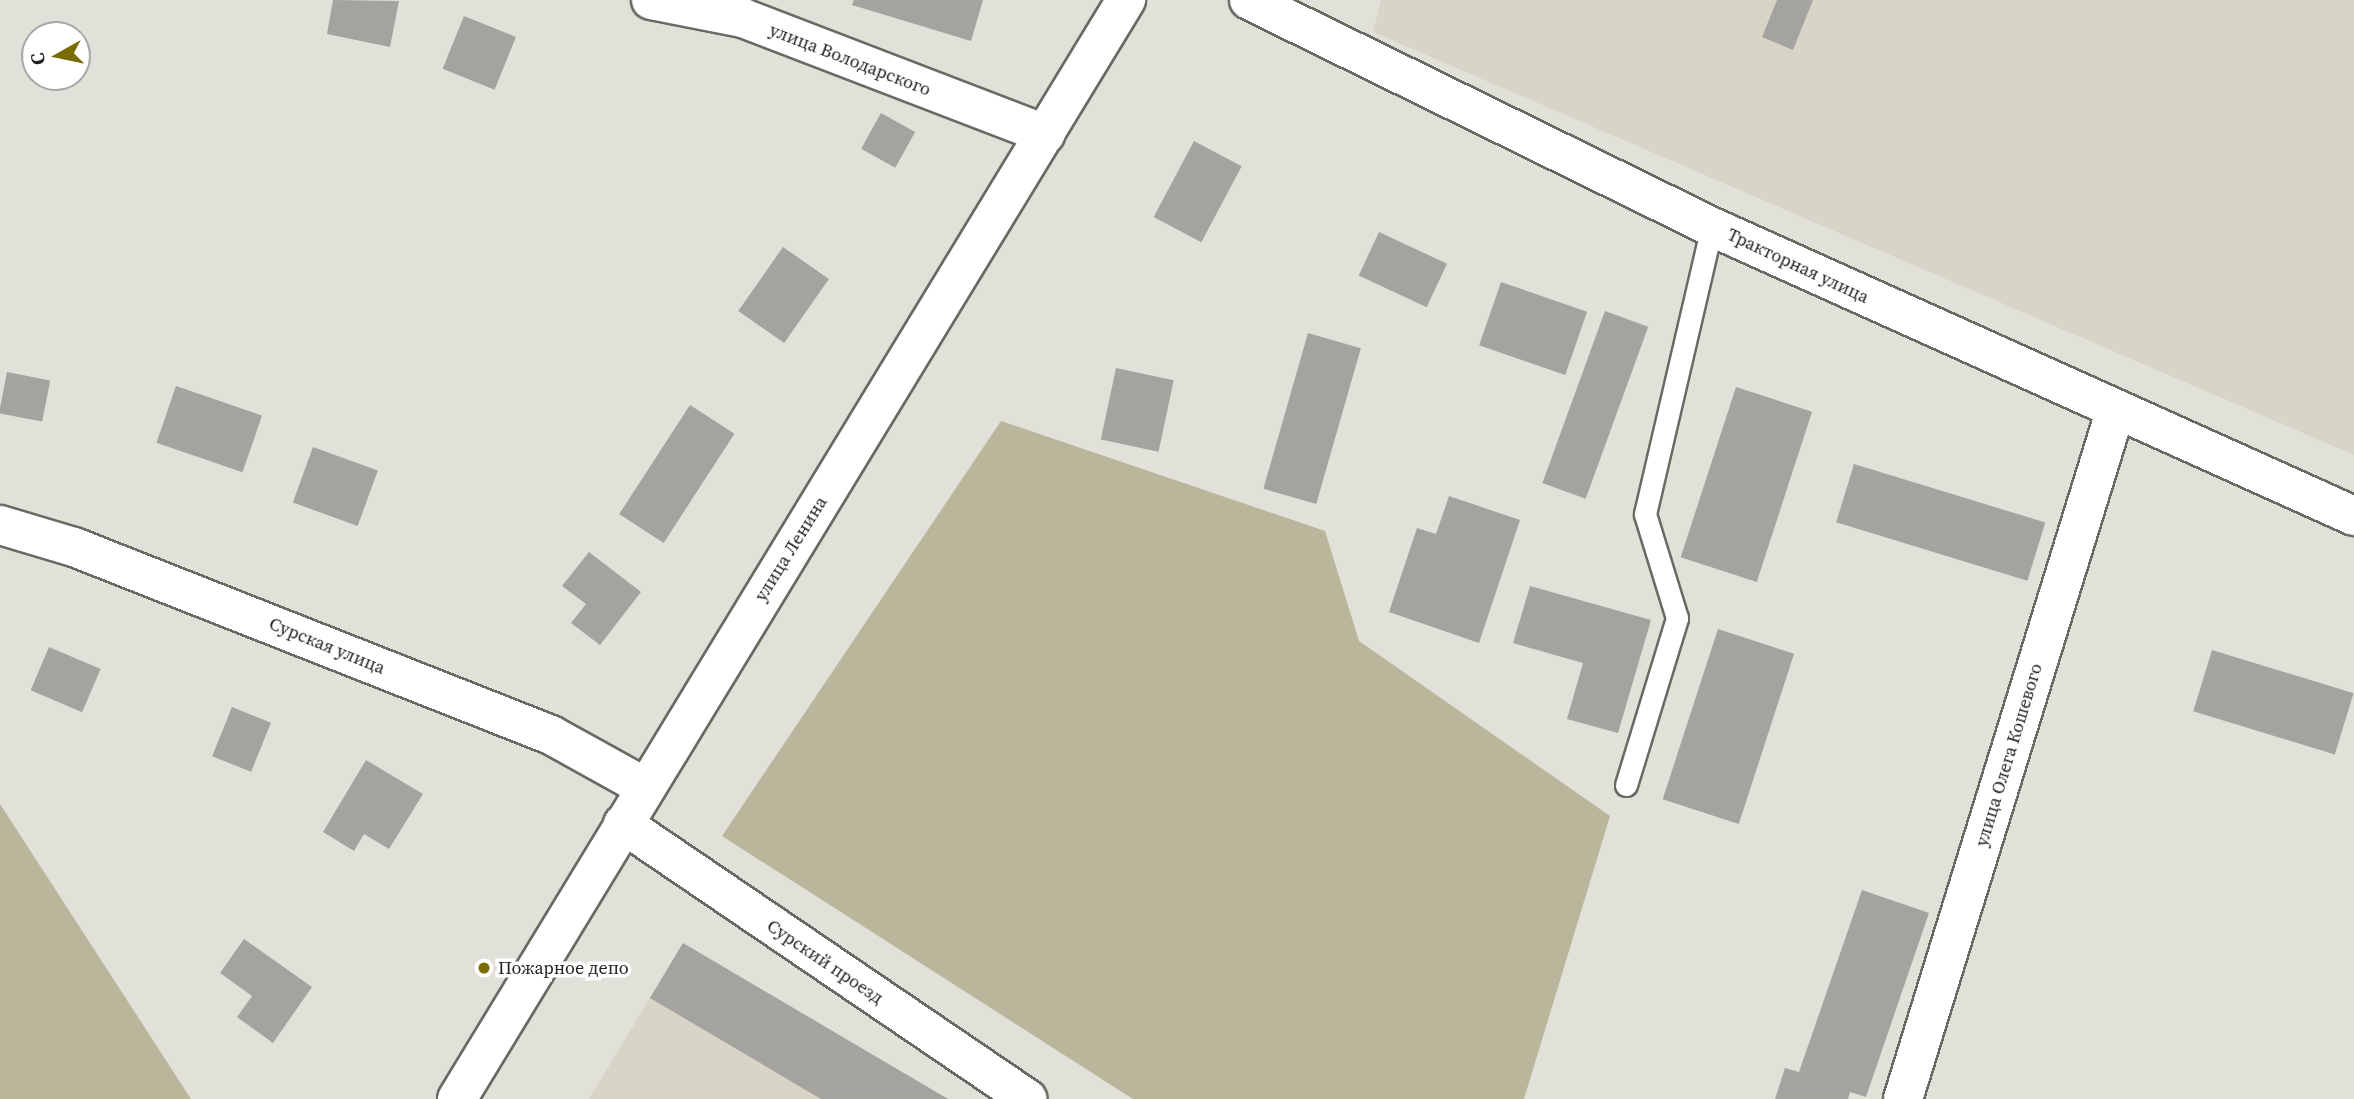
<!DOCTYPE html>
<meta charset="utf-8">
<style>
body{margin:0}
#map{position:relative;width:2354px;height:1099px;overflow:hidden;background:#e1e0d9;font-family:"Source Serif 4",serif}
div>[style]{position:absolute}
.built>*{inset:0;background:#d7d5c7}
.green>*{inset:0;background:#bab69b}
.building>*{inset:0;background:#a4a39d;transform-origin:0 0}
.roads{filter:drop-shadow(2px 0 #6a6963) drop-shadow(-2px 0 #6a6963) drop-shadow(0 2px #6a6963) drop-shadow(0 -2px #6a6963)}
.service>*{height:21px;margin:-10.5px;padding:0 10.5px;transform-origin:10.5px;border-radius:10.5px;background:#fff}
.minor>*{height:38px;margin:-19px;padding:0 19px;transform-origin:19px;border-radius:19px;background:#fff}
.tertiary>*{height:38px;margin:-19px;padding:0 19px;transform-origin:19px;border-radius:19px;background:#fff}
.secondary>*{height:38px;margin:-19px;padding:0 19px;transform-origin:19px;border-radius:19px;background:#fff}
.dots>*{width:19px;height:19px;translate:-50% -50%;box-sizing:border-box;border:4px solid #fff;border-radius:50%}
span{translate:-50% -50%;white-space:nowrap;text-align:center;line-height:1.15;-webkit-text-stroke:7px #fff;paint-order:stroke}
.street-label{font-size:18px;color:#22221f}
.poi-label{font-size:18px;color:#22221f}
.left{translate:0 -50%;text-align:left}
.north{position:absolute;left:21px;top:21px;width:70px;height:70px;box-sizing:border-box;background:#fff;border:2px solid #a7a7a5;border-radius:50%;rotate:261deg;font-size:19px;font-weight:700;line-height:28px;text-align:center;color:#22221f}
.north::after{content:'';display:block;margin:auto;width:24px;height:32px;background:#7a6b04;clip-path:polygon(50% 0,100% 100%,50% 72%,0 100%)}
</style>
<div id="map">
<div class="built">
<div style="clip-path:polygon(1381px 0,2354px 0,2354px 455px,1373px 32px)"></div>
<div style="clip-path:polygon(683px 943px,948px 1099px,589px 1099px)"></div>
</div>
<div class="green">
<div style="clip-path:polygon(1001px 421px,1325px 531px,1359px 641px,1610px 816px,1524px 1099px,1133px 1099px,722px 836px)"></div>
<div style="clip-path:polygon(0 804px,191px 1099px,0 1099px)"></div>
</div>
<div class="building">
<div style="clip-path:polygon(333px 0,399px 1px,390px 47px,327px 34px)"></div>
<div style="clip-path:polygon(854px 0,983px 0,971px 41px,852px 5px)"></div>
<div style="clip-path:polygon(1777px 0,1813px 0,1793px 50px,1762px 37px)"></div>
<div style="left:464px;top:16px;width:56px;height:57px;rotate:22deg"></div>
<div style="left:881px;top:113px;width:39px;height:41px;rotate:29deg"></div>
<div style="left:1194px;top:141px;width:54px;height:86px;rotate:28deg"></div>
<div style="left:1379px;top:232px;width:75px;height:48px;rotate:25deg"></div>
<div style="left:783px;top:247px;width:56px;height:78px;rotate:35deg"></div>
<div style="left:1501px;top:282px;width:91px;height:67px;rotate:19deg"></div>
<div style="left:1605px;top:311px;width:46px;height:183px;rotate:20deg"></div>
<div style="left:1308px;top:333px;width:55px;height:162px;rotate:16deg"></div>
<div style="left:1116px;top:368px;width:59px;height:73px;rotate:12deg"></div>
<div style="left:7px;top:372px;width:44px;height:42px;rotate:11deg"></div>
<div style="left:176px;top:386px;width:91px;height:60px;rotate:19deg"></div>
<div style="left:1736px;top:387px;width:80px;height:179px;rotate:18deg"></div>
<div style="left:690px;top:405px;width:53px;height:130px;rotate:33deg"></div>
<div style="left:313px;top:447px;width:69px;height:59px;rotate:20deg"></div>
<div style="left:1854px;top:464px;width:200px;height:61px;rotate:17deg"></div>
<div style="clip-path:polygon(1449px 496px,1520px 520px,1479px 643px,1389px 612px,1417px 528px,1436px 534px)"></div>
<div style="clip-path:polygon(589px 552px,641px 592px,600px 645px,571px 623px,586px 604px,562px 586px)"></div>
<div style="clip-path:polygon(1530px 586px,1651px 620px,1618px 733px,1567px 719px,1583px 663px,1513px 643px)"></div>
<div style="left:1718px;top:629px;width:80px;height:179px;rotate:18deg"></div>
<div style="left:49px;top:647px;width:56px;height:47px;rotate:23deg"></div>
<div style="left:2212px;top:650px;width:148px;height:64px;rotate:17deg"></div>
<div style="left:232px;top:707px;width:42px;height:53px;rotate:22deg"></div>
<div style="clip-path:polygon(366px 760px,423px 794px,389px 849px,364px 834px,354px 851px,323px 832px)"></div>
<div style="clip-path:polygon(1862px 890px,1929px 913px,1866px 1097px,1850px 1092px,1848px 1099px,1775px 1099px,1785px 1068px,1799px 1072px)"></div>
<div style="clip-path:polygon(244px 939px,312px 987px,273px 1043px,237px 1017px,252px 996px,220px 973px)"></div>
<div style="clip-path:polygon(683px 943px,948px 1099px,821px 1099px,650px 998px)"></div>
</div>
<div class="roads">
<div class="service">
<div style="left:1626px;top:785px;width:175px;rotate:-73deg"></div>
<div style="left:1677px;top:618px;width:109px;rotate:-107.1deg"></div>
<div style="left:1645px;top:514px;width:295px;rotate:-76.9deg"></div>
</div>
<div class="minor">
<div style="left:651px;top:0;width:94px;rotate:11.1deg"></div>
<div style="left:743px;top:18px;width:324px;rotate:21deg"></div>
<div style="left:1249px;top:0;width:516px;rotate:26.12deg"></div>
<div style="left:1712px;top:227px;width:704px;rotate:24.24deg"></div>
<div style="left:623px;top:824px;width:489px;rotate:34.2deg"></div>
<div style="left:1903px;top:1099px;width:719px;rotate:-72.85deg"></div>
</div>
<div class="tertiary">
<div style="left:0;top:525px;width:77px;rotate:16.6deg"></div>
<div style="left:74px;top:547px;width:513px;rotate:21.51deg"></div>
<div style="left:551px;top:735px;width:107px;rotate:29deg"></div>
</div>
<div class="secondary">
<div style="left:457px;top:1099px;width:1287px;rotate:-58.67deg"></div>
</div>
</div>
<div class="dots">
<div style="left:484px;top:968px;background:#7a6b04"></div>
</div>
<div class="street-label">
<span style="left:850px;top:60px;rotate:21deg">улица Володарского</span>
<span style="left:1798px;top:266px;rotate:25deg">Тракторная улица</span>
<span style="left:791px;top:549px;rotate:-58deg">улица Ленина</span>
<span style="left:327px;top:646px;rotate:22deg">Сурская улица</span>
<span style="left:2009px;top:755px;rotate:-73deg">улица Олега Кошевого</span>
<span style="left:825px;top:962px;rotate:34deg">Сурский проезд</span>
</div>
<div class="poi-label">
<span class="left" style="left:498px;top:968px">Пожарное депо</span>
</div>
<div class="north">С</div>
</div>
